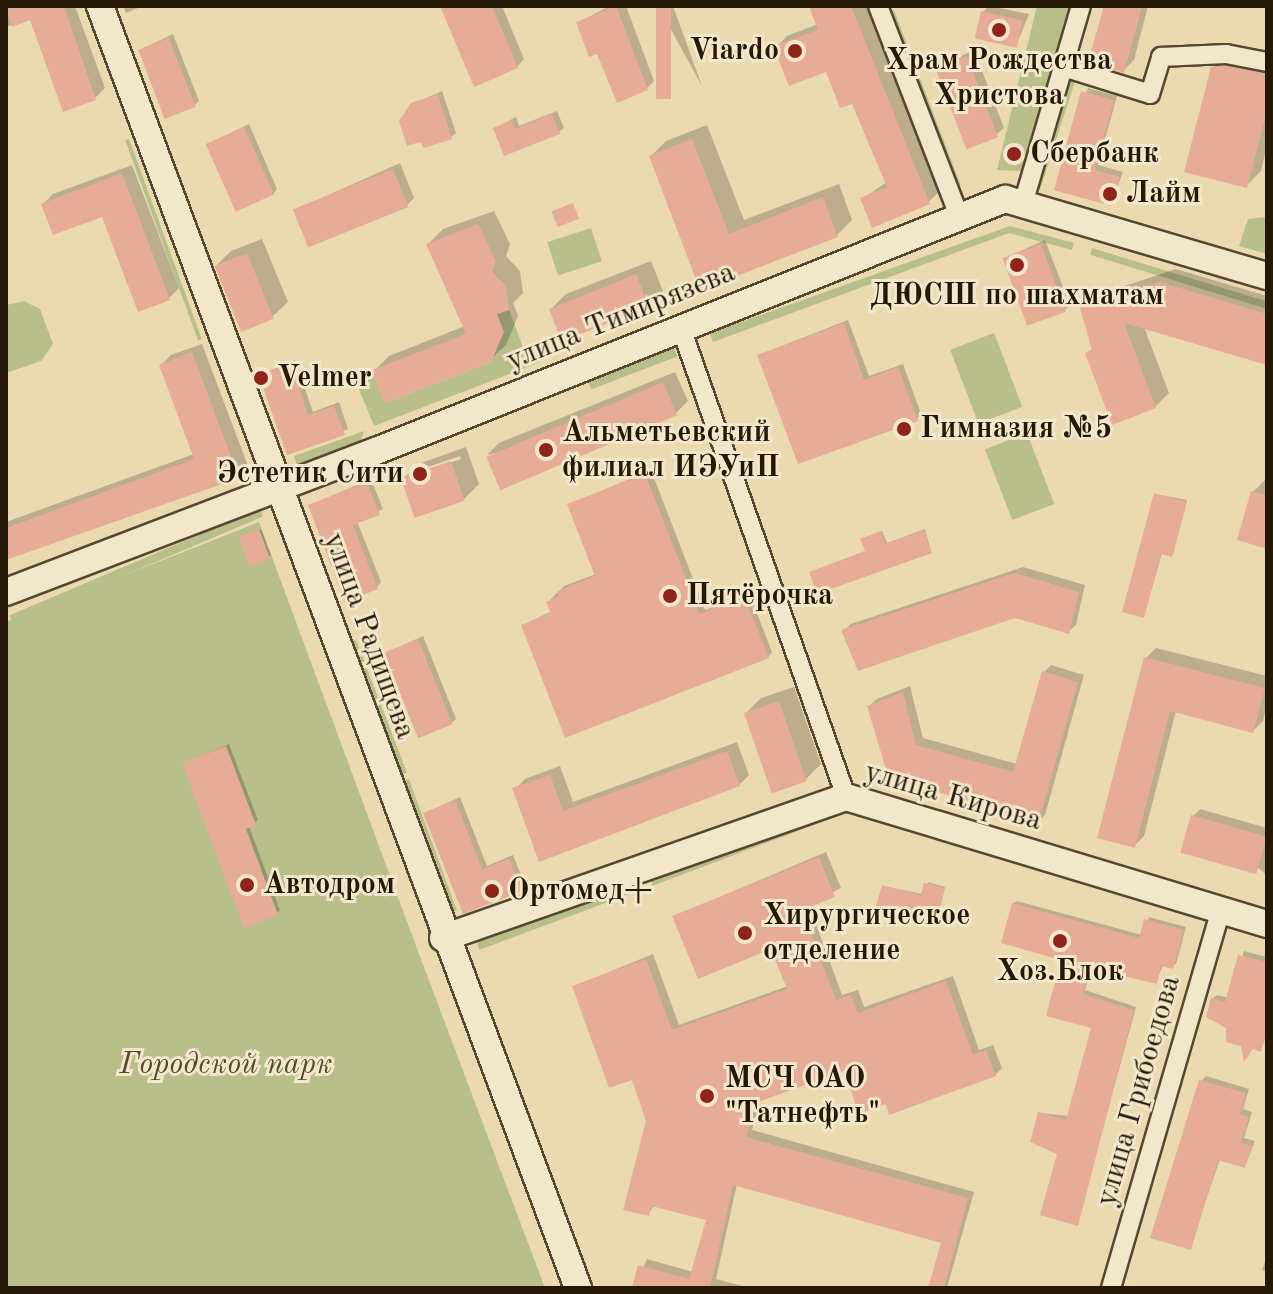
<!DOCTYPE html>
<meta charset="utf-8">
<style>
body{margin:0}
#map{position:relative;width:1273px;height:1294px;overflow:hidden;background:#ebdaaf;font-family:"Old Standard TT",serif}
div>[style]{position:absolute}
.green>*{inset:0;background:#b9bf8a;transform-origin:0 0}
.shadow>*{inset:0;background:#0003}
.building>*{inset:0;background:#e7ac96;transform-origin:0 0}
.roads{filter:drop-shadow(2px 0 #564830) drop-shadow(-2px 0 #564830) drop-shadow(0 2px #564830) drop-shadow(0 -2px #564830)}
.street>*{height:18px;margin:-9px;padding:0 9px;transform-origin:9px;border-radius:9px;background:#f2e7cb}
.secondary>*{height:26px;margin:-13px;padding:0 13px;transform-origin:13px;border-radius:13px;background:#f2e7cb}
.dots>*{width:22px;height:22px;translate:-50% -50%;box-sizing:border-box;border:4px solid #f2e7cb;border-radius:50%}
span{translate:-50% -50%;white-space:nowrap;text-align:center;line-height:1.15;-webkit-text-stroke:6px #f2e7cb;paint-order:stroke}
.poi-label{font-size:30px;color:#251805;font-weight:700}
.right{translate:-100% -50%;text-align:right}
.left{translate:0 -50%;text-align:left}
.street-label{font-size:30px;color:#251805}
.park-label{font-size:30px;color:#514a2d;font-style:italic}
.frame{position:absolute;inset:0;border:8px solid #251805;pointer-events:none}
</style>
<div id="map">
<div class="green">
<div style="clip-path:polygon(1037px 6px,1078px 6px,1027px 178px,1017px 183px,1021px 171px,997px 170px)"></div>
<div style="clip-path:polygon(894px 10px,961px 186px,952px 183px,886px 13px)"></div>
<div style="left:1068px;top:74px;width:9px;height:119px;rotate:18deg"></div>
<div style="left:129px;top:139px;width:213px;height:4px;rotate:70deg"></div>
<div style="clip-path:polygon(1267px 217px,1267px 254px,1239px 246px,1248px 219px)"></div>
<div style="clip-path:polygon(1010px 226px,1074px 243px,1072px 250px,1009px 233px,713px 342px,710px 333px)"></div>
<div style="left:591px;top:228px;width:35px;height:46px;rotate:72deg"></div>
<div style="left:1092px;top:248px;width:183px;height:7px;rotate:17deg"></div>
<div style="clip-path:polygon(24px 301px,40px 309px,53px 344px,41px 361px,6px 373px,6px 305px)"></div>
<div style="clip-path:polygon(509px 310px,523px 347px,538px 351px,543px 361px,374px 426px,354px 377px,372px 370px,385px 403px,491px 362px,503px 332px,497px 314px)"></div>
<div style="left:994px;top:333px;width:79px;height:47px;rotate:69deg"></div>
<div style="left:674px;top:348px;width:9px;height:92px;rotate:69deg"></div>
<div style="clip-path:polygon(364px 431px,361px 441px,297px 465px,294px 456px)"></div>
<div style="left:1027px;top:433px;width:76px;height:45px;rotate:69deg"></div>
<div style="left:260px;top:509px;width:8px;height:272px;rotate:67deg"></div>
<div style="clip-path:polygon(259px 522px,419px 954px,545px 1288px,6px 1288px,6px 622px)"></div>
<div style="left:356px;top:640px;width:142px;height:8px;rotate:69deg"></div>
<div style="left:409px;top:779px;width:140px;height:8px;rotate:70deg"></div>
<div style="clip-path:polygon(819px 818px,819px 823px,652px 886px,651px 878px)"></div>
<div style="clip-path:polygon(636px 883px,640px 890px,479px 950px,477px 940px)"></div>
</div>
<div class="shadow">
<div style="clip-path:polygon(6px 6px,75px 6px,105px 88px,95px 98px,31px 18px,6px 27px)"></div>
<div style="clip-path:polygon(123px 6px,143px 6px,126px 13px)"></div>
<div style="clip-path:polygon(443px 6px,502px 6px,524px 59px,517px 67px)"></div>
<div style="clip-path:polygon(609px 6px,626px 6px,654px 81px,647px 88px,598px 51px,578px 23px)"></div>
<div style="clip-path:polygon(658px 6px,673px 6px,702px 86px)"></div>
<div style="clip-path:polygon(811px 6px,867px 6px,939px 192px,928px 202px,862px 199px,887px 182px,853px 101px,827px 70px,776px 47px,787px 36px,818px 24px)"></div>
<div style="clip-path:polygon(989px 6px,1029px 14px,1016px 46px,983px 12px)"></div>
<div style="clip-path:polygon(1106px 6px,1148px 6px,1134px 60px,1124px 70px)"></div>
<div style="clip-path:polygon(173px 34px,199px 101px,194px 106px,140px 50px)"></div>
<div style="clip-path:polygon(974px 50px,1004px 128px,996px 135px,937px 68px)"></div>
<div style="clip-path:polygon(1228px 52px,1267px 56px,1267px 146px,1261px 171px,1246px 186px,1213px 68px)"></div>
<div style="clip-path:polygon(1088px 88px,1117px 96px,1098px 165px,1123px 172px,1111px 204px,1056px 188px)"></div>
<div style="clip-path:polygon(442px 91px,456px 133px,451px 137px,413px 104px)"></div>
<div style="clip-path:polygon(557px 111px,564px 128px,559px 132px,495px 128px,516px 117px,519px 126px)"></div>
<div style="clip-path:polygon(249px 124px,277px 189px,273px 194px,208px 144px)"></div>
<div style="clip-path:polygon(707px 125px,744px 220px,839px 184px,852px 220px,837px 235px,702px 287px,651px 156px,666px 141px)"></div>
<div style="clip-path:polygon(400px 163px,414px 198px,407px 205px,295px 210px)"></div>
<div style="clip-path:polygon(132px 165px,179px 288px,169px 298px,104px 214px,43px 204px,53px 194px)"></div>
<div style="clip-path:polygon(494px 211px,510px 244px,506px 256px,520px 271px,523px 293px,513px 303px,518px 316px,506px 345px,490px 360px,374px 371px,389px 356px,465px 326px,428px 244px,443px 229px)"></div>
<div style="clip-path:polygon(262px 239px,288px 302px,272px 317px,216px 266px,231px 251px)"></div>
<div style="clip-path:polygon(1045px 240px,1070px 305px,1065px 310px,1005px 258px)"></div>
<div style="clip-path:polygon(651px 261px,663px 291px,648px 306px,551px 309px,566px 294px)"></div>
<div style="clip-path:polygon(1176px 269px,1267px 296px,1267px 363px,1144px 327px,1169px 393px,1155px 407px,1087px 353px,1094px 347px,1083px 309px,1097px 295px)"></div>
<div style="clip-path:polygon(848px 320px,869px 376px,903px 364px,921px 414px,917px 419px,759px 355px)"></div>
<div style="clip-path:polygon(202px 344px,248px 466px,238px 476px,6px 558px,6px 522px,194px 454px,161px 365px,171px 355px)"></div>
<div style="clip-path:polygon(295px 360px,313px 412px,339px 402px,348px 429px,288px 453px,261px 375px)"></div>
<div style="clip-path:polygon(675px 372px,688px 401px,676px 413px,487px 455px,499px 443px)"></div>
<div style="clip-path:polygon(evenodd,466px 447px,479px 484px,464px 499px,403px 479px,418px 464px,466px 447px,460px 456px,461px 459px,419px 474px,419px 470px,460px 456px)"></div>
<div style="clip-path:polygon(651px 470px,705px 610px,749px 593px,772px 652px,768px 657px,523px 625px,552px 611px,548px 602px,564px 586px,596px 574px,570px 504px)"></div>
<div style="clip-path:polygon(1267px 478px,1267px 547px,1253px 492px)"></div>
<div style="clip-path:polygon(371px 479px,383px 509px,357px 521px,381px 582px,377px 587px,310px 505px)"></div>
<div style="clip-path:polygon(1155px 494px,1187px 500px,1173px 554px,1162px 553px,1144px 616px)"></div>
<div style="clip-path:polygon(261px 529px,271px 555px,269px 557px,242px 535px)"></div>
<div style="clip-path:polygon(925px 529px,931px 551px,811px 572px,867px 551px,864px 538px,882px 531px,887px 543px)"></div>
<div style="clip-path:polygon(1023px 567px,1085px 585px,1076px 625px,1068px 632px,1015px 615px,843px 631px,851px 624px)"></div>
<div style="clip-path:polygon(423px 636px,456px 719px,451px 723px,386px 653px)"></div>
<div style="clip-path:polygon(1156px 648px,1267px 676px,1267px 704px,1263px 721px,1253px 731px,1176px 711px,1144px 836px,1134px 846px,1146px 658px)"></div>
<div style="clip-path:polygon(1051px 665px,1084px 675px,1045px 815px,1038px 822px,890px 774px,869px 706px,877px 699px,910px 686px,923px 738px,1017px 764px,1044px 672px)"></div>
<div style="clip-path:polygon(794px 687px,821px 764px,806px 779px,746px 713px,761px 698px)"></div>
<div style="clip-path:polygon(737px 742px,749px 775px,739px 785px,540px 860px,515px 789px,525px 779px,560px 766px,573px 802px)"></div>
<div style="clip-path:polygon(229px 744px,258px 820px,249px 826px,280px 910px,277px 913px,184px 763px)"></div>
<div style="clip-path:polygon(460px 797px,487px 866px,513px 855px,525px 885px,464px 912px,425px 813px)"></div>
<div style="clip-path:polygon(1200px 809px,1267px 828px,1267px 875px,1193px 816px)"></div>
<div style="clip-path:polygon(826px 852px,841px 888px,809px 905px,842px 995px,858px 990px,864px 1007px,953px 976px,979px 1050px,993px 1045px,1002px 1068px,995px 1075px,887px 1101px,845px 1069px,760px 1099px,752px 1130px,974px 1192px,947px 1288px,930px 1288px,943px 1241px,737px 1184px,716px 1279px,750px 1288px,634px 1288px,647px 1259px,693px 1272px,709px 1219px,655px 1205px,648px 1214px,648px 1121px,633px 1077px,575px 986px,653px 954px,679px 1025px,788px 986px,772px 947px,675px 916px)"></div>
<div style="clip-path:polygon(928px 882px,945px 887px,940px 908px,928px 907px,923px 919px,883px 886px,923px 894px)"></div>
<div style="clip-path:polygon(1017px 901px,1142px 935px,1149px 917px,1186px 927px,1176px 964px,1163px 965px,1156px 982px,1092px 966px,1085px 990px,1136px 1007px,1077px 1223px,1059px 1153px,1040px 1113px,1069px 1116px,1094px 1027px,1064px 959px,1013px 904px)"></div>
<div style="clip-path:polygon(1244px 951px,1267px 957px,1267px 1036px,1260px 1049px,1243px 1044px,1212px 999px,1217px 995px,1229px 998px)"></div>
<div style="clip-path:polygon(1206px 1076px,1249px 1089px,1243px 1109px,1252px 1112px,1244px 1138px,1255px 1141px,1245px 1166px,1220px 1159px,1190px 1247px,1201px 1081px)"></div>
<div style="clip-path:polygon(1267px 1256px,1267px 1272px,1262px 1270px)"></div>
</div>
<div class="building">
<div style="clip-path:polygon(6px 6px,64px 6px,96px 100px,63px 112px,30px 20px,12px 27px)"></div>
<div style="clip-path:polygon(440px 6px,492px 6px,518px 68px,474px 87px)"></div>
<div style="clip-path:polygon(616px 6px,648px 90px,617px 103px,597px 54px,589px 57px,576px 22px)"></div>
<div style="left:656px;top:6px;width:15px;height:93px"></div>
<div style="clip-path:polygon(809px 6px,851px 6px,930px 204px,872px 228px,860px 198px,887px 187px,852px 104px,840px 108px,826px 72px,789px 86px,773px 46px,818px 30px)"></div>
<div style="clip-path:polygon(1104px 6px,1142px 6px,1124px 73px,1088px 62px)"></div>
<div style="left:981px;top:11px;width:43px;height:28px;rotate:13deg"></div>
<div style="left:169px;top:38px;width:74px;height:33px;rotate:69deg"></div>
<div style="left:967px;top:56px;width:87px;height:34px;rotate:69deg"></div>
<div style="clip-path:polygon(1225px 66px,1267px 74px,1267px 111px,1247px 188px,1184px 172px,1211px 67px)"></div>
<div style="clip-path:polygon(1081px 91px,1114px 100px,1095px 170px,1120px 177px,1111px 206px,1054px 190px)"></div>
<div style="clip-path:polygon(438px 94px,452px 139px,424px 148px,420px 142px,407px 146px,399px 121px,411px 103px)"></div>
<div style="clip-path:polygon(552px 114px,560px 134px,504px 156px,493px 128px,512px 120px,515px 129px)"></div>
<div style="left:244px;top:127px;width:74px;height:42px;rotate:66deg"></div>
<div style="clip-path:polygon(692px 139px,729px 234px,823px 197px,838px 237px,700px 290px,649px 156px)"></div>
<div style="left:393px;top:169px;width:41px;height:108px;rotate:68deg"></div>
<div style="clip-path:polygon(122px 173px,170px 300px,138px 312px,102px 217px,53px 235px,41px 204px)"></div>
<div style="left:573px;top:203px;width:17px;height:23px;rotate:69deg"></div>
<div style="clip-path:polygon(478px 224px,496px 261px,492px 272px,506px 286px,509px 310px,497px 314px,504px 332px,491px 362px,385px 403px,372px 370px,466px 334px,426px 244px)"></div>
<div style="left:1041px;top:244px;width:72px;height:41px;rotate:70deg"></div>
<div style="left:247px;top:253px;width:71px;height:35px;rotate:68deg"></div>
<div style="left:636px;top:274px;width:35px;height:94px;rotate:68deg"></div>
<div style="clip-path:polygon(1160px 282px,1267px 314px,1267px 365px,1124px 323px,1156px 408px,1112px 425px,1085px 353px,1092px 350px,1080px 308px)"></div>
<div style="clip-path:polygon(844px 323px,864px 380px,898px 367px,918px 421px,798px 464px,757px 355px)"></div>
<div style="clip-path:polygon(192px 352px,239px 478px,6px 560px,6px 528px,194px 459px,159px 365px)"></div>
<div style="clip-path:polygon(291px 363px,308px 415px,334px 406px,345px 435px,287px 455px,258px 374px)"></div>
<div style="left:663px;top:382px;width:36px;height:192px;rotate:67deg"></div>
<div style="left:451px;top:461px;width:42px;height:53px;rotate:71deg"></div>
<div style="clip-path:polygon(645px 474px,700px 614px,744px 596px,769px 658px,565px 738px,521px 625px,551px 613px,546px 602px,559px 596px,557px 591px,595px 576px,567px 504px)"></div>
<div style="clip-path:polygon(367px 482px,380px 515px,353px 525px,378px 589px,345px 602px,308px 505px)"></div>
<div style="clip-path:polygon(1251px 491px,1267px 495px,1267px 549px,1237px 540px)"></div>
<div style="clip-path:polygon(1154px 493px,1187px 502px,1172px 557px,1161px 554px,1144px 618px,1122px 612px)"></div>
<div style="left:259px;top:529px;width:32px;height:22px;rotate:70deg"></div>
<div style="clip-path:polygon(924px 530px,932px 553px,817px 594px,809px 572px,865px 551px,860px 539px,881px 531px,885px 544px)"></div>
<div style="clip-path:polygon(1014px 573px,1079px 592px,1069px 634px,1015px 618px,858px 671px,841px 630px)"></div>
<div style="left:418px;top:639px;width:92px;height:37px;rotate:68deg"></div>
<div style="clip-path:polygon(1144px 657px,1265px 688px,1253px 733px,1170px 711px,1135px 848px,1097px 838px)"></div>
<div style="clip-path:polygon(1042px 671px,1078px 682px,1038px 824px,888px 776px,867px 706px,903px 692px,916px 745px,1013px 772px)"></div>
<div style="left:779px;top:701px;width:85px;height:37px;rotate:71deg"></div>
<div style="clip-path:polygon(226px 746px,256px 825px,246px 829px,278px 915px,244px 928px,182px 763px)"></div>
<div style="clip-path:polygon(727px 751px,740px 786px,539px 862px,512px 788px,550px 775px,563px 811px)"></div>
<div style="clip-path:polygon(455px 800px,482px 869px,509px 859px,522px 891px,463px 914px,423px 813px)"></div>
<div style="left:1191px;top:815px;width:79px;height:39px;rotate:16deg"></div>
<div style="clip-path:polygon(819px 857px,835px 897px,802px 910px,836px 1000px,851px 995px,858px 1013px,946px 981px,973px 1055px,986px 1050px,996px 1076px,889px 1115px,886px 1104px,859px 1114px,844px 1071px,755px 1103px,746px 1137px,968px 1198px,944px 1288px,928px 1288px,941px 1243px,733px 1185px,710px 1288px,632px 1288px,638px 1265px,689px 1279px,706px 1220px,651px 1206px,649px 1216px,623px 1210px,646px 1121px,632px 1080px,609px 1088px,572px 986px,646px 959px,672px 1030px,787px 989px,771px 949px,698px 979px,672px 916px)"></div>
<div style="clip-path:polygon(924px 883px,945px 888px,939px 912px,927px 909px,924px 922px,875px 909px,882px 885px,921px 895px)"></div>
<div style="clip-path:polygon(1012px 903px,1139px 938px,1144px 919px,1184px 930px,1173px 969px,1161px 966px,1157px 984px,1090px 968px,1083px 994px,1134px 1010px,1078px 1226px,1040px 1215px,1057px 1154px,1030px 1142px,1038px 1112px,1066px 1120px,1091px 1028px,1046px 1016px,1061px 960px,1001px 943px)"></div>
<div style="clip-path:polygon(1238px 955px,1267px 962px,1267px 1028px,1261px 1052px,1253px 1049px,1244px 1062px,1241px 1046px,1226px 1042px,1226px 1028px,1206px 1017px,1211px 998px,1225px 1002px)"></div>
<div style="clip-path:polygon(1199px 1080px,1246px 1093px,1240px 1114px,1249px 1117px,1241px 1143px,1252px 1146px,1245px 1168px,1218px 1160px,1191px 1250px,1150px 1238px)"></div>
</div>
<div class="roads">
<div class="street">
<div style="left:878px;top:6px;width:225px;rotate:68.9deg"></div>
<div style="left:1063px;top:67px;width:91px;rotate:17.2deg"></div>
<div style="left:1150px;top:94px;width:39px;rotate:-73deg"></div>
<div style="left:1161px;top:57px;width:65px;rotate:-2.6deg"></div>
<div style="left:1226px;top:54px;width:42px;rotate:11deg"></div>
<div style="left:1023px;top:204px;width:206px;rotate:-73.7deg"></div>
<div style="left:681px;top:328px;width:497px;rotate:70.6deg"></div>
<div style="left:1111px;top:1288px;width:394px;rotate:-73.8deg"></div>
</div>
<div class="secondary">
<div style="left:100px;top:6px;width:1368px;rotate:69.55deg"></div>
<div style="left:6px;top:592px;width:396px;rotate:-20.9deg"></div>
<div style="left:376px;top:451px;width:678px;rotate:-21.83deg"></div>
<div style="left:1005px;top:199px;width:273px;rotate:16.4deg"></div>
<div style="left:443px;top:938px;width:427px;rotate:-19.3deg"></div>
<div style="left:846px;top:797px;width:440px;rotate:16.8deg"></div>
</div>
</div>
<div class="dots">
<div style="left:999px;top:30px;background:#8f2418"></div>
<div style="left:795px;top:51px;background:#8f2418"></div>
<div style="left:1014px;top:154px;background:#8f2418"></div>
<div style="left:1110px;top:194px;background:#8f2418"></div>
<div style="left:1017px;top:265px;background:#8f2418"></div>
<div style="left:261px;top:378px;background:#8f2418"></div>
<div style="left:904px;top:429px;background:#8f2418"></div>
<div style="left:546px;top:450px;background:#8f2418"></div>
<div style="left:420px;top:474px;background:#8f2418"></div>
<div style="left:670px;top:596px;background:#8f2418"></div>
<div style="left:247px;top:885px;background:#8f2418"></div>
<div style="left:492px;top:891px;background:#8f2418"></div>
<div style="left:745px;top:933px;background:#8f2418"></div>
<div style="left:1060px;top:941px;background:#8f2418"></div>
<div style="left:707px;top:1096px;background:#8f2418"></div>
</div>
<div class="poi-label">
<span class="right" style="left:779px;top:51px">Viardo</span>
<span style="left:999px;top:78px">Храм Рождества<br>Христова</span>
<span class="left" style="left:1030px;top:154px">Сбербанк</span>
<span class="left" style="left:1126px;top:194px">Лайм</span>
<span style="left:1017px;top:296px">ДЮСШ по шахматам</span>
<span class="left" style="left:277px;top:378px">Velmer</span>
<span class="left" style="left:920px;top:429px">Гимназия №5</span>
<span class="left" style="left:562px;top:450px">Альметьевский<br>филиал ИЭУиП</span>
<span class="right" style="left:404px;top:474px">Эстетик Сити</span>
<span class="left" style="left:686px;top:596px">Пятёрочка</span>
<span class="left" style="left:263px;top:885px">Автодром</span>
<span class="left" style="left:508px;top:891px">Ортомед+</span>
<span class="left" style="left:763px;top:933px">Хирургическое<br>отделение</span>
<span style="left:1060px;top:972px">Хоз.Блок</span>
<span class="left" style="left:725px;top:1096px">МСЧ ОАО<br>"Татнефть"</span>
</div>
<div class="street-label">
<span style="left:621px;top:317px;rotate:-22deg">улица Тимирязева</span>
<span style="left:369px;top:636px;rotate:70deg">улица Радищева</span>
<span style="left:953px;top:797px;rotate:16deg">улица Кирова</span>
<span style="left:1139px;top:1091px;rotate:-74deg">улица Грибоедова</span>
</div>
<div class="park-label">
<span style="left:226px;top:1065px">Городской парк</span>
</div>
<div class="frame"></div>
</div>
